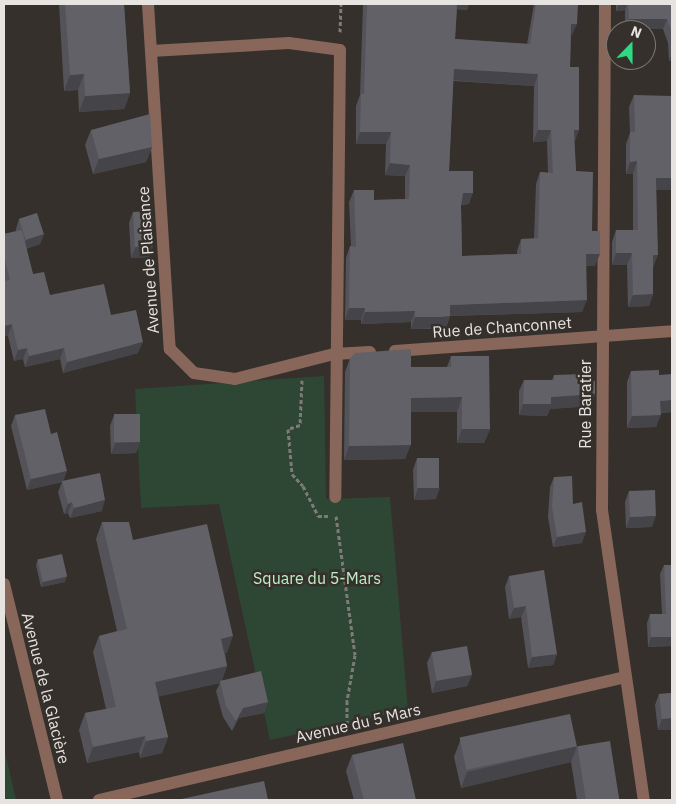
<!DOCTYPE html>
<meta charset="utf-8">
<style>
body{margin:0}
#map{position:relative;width:676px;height:804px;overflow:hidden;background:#35302b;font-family:"IBM Plex Sans",sans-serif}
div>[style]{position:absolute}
.green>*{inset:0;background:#2e4734}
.path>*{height:3px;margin-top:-1.5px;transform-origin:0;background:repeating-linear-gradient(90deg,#7e7a76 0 4px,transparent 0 6.5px)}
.minor>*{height:12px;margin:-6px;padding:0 6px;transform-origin:6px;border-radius:6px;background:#88675a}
.wall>*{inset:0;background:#545359}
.shaded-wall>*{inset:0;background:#454449}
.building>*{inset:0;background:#626168;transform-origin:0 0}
span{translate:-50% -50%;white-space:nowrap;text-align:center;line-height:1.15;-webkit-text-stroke:5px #35302b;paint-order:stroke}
.street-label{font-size:16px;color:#e6e3e0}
.park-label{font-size:16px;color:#bdefc6}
.frame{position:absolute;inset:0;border:5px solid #e6e3e0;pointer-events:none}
.north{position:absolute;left:606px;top:20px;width:50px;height:50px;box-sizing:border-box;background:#35302b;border:1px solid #7c7873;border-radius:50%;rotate:22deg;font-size:14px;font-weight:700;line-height:20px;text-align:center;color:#e6e3e0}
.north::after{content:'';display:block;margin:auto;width:18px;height:22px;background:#2fd883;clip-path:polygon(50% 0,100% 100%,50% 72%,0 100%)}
</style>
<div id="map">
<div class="green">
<div style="clip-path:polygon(324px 376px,326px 499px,390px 497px,408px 710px,270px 740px,219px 504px,141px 508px,135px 389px)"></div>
<div style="clip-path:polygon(4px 747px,16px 800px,4px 800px)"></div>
</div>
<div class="path">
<div style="left:340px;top:32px;width:28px;rotate:-88deg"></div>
<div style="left:302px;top:380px;width:45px;rotate:92.5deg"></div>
<div style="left:300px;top:425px;width:13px;rotate:162deg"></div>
<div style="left:288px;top:429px;width:45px;rotate:84.9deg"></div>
<div style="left:292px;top:474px;width:16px;rotate:47deg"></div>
<div style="left:303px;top:486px;width:34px;rotate:63deg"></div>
<div style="left:318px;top:516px;width:12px"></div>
<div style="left:336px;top:516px;width:140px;rotate:82.2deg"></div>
<div style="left:355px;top:655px;width:47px;rotate:99.9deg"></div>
<div style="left:347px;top:701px;width:23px;rotate:90deg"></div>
</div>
<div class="minor">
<div style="left:148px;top:4px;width:346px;rotate:86.4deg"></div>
<div style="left:170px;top:349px;width:34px;rotate:45deg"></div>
<div style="left:194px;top:373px;width:41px;rotate:8.3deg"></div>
<div style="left:235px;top:379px;width:102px;rotate:-14.2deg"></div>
<div style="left:334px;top:354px;width:36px;rotate:-3deg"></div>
<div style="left:605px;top:4px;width:506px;rotate:90.34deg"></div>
<div style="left:602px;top:510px;width:293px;rotate:81.8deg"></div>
<div style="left:151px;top:51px;width:138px;rotate:-3.3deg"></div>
<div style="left:289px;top:43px;width:51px;rotate:7.8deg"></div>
<div style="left:340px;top:50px;width:447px;rotate:90.6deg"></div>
<div style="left:395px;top:351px;width:278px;rotate:-4.1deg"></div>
<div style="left:4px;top:584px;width:222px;rotate:76.2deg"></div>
<div style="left:99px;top:800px;width:540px;rotate:-13.16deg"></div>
</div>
<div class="wall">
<div style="clip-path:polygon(59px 4px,124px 4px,130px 93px,124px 109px,79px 112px,78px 90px,64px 91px)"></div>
<div style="clip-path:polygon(evenodd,363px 4px,469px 4px,467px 10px,457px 9px,455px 39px,527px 44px,534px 4px,578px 4px,572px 35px,571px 35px,570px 67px,579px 130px,574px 141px,576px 171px,592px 231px,595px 266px,586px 266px,582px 312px,450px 316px,446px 328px,437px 329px,411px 329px,411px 322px,361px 324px,361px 320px,345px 320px,346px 258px,350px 246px,351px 246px,349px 202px,354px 190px,374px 200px,405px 199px,405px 176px,385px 175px,386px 144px,356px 144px,356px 106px,360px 95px,363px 4px,453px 81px,534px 86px,533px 142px,547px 141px,548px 173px,540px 172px,536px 184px,534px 239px,521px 239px,517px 251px,517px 254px,462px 256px,461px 205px,469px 204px,449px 171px,453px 81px)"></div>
<div style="clip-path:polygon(616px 4px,672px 4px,672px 61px,669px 61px,668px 43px,663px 29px,625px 29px,625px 10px,616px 11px)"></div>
<div style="clip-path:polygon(634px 95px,656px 190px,653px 268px,653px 294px,649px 306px,628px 307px,627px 265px,612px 265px,612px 242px,616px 230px,633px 230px,633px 174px,626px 174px,626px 144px,630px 133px,629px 107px)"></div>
<div style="clip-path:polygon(91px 130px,152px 147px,146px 162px,93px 174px,85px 145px)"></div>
<div style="clip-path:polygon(133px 212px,149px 257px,131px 258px,129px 223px)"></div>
<div style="clip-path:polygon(19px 219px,44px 234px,40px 244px,26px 249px,33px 274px,50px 295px,111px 315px,138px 353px,63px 373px,60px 359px,25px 367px,23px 359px,14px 361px,8px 336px,4px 336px,4px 234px,16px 231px,16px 229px)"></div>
<div style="clip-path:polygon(451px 356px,490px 429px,484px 443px,457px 443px,457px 412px,411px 412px,405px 459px,344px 460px,345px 372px,350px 358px,411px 367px,447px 367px)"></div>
<div style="clip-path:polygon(631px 371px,659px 375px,672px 412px,661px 413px,656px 427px,627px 428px,627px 382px)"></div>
<div style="clip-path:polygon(554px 375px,584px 381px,591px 406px,550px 409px,547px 416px,519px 415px,519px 391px,524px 380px,552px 380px)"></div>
<div style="clip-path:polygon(15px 415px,51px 434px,63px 481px,102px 511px,70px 518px,68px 513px,64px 514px,58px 492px,62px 482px,27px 490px,11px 426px)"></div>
<div style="clip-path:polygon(114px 415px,140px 442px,136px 453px,111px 454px,110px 426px)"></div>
<div style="clip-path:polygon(417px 458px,436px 499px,414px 500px,413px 470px)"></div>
<div style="clip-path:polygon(554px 477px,573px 504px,582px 543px,553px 547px,548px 517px,550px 487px)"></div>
<div style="clip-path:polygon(629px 491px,652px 527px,626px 528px,625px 502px)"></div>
<div style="clip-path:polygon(102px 522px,133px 540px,227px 653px,225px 653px,227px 666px,222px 680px,268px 702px,264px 713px,239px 718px,232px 731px,223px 717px,216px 691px,220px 683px,158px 696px,168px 737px,162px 753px,140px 758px,139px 752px,87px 763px,79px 730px,85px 713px,106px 709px,93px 652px,99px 636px,117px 631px,96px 539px)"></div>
<div style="clip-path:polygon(38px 559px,65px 582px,41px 587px,36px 565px)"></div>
<div style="clip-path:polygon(664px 565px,672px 646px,648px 647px,647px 623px,650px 614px,662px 614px,660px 574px)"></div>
<div style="clip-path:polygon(509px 576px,557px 654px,553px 665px,528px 668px,521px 617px,509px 619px,505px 587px)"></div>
<div style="clip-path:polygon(432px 652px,472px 675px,467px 686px,432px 693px,427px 663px)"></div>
<div style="clip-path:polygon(672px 693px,672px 730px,658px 730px,655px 705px,659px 694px)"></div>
<div style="clip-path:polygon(460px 741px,577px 746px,619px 800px,577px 800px,571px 762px,461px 788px,454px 757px)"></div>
<div style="clip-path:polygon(352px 755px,416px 800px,354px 800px,346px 771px)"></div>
</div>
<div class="shaded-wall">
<div style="clip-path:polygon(455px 4px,469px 4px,467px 10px,453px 9px)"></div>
<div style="clip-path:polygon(619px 4px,627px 4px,625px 10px,616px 11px)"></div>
<div style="clip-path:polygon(629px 19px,667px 19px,663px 29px,625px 29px)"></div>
<div style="clip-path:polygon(571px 24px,577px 24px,572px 35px,567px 35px)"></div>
<div style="clip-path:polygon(672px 53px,672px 61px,669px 61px)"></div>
<div style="clip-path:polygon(454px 69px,538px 74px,534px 86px,450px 80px)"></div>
<div style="clip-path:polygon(84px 74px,78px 90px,64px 91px,70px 75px)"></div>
<div style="clip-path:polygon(130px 93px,124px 109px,79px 112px,85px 96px)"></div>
<div style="clip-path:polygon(538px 130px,551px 130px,547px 141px,533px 142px)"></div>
<div style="clip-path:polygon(574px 130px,579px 130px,575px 141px,570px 142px)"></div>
<div style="clip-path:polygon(360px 132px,391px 132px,386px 144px,356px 144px)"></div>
<div style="clip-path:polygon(152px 147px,146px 162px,93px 174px,99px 159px)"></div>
<div style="clip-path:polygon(637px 161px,633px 174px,626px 174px,630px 162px)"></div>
<div style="clip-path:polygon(390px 163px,410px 165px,405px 176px,385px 175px)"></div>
<div style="clip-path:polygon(656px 178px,672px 178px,672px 190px,651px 190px)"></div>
<div style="clip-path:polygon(463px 193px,473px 193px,469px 204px,459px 205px)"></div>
<div style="clip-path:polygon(44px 234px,40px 244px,22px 250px,26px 240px)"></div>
<div style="clip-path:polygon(136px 246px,153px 246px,149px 257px,131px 258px)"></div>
<div style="clip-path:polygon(616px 253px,632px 253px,627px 265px,612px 265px)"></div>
<div style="clip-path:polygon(586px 254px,600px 254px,595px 266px,581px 266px)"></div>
<div style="clip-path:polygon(653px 255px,658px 255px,653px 268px)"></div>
<div style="clip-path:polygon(653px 294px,649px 306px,628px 307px,633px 295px)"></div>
<div style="clip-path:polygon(587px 300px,582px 312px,446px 316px,450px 305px)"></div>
<div style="clip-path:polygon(349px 308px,365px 308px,361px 320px,345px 320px)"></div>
<div style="clip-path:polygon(415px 311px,411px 322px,361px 324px,365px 312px)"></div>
<div style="clip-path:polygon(450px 316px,446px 328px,411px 329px,415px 317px)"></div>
<div style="clip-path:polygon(12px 324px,8px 336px,4px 336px,4px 326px)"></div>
<div style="clip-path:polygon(143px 342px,138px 353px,63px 373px,67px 362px)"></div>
<div style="clip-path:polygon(27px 348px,23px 359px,14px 361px,18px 350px)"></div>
<div style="clip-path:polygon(64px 348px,60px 359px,25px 367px,29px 356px)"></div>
<div style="clip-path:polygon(595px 394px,591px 406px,550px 409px,547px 416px,519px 415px,523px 404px,551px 397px)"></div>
<div style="clip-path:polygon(462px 397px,457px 412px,405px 412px,411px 398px)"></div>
<div style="clip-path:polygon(672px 400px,672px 412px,656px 413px,660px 401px)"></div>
<div style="clip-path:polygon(661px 415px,656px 427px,627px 428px,632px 416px)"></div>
<div style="clip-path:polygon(462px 429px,490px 429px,484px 443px,457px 443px)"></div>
<div style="clip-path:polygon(140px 442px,136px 453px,111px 454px,115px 443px)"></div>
<div style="clip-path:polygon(411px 445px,405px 459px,344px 460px,349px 446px)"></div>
<div style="clip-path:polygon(67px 471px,63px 482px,27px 490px,31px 479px)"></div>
<div style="clip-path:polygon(418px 488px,440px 488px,436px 499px,414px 500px)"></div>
<div style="clip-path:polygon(105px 500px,102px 511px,70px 518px,74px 508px)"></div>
<div style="clip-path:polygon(72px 502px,68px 513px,64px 514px,68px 504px)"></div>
<div style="clip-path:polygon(656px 516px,652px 527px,626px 528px,630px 517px)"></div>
<div style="clip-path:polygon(586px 532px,582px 543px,553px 547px,557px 537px)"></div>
<div style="clip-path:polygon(67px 576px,65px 582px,41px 587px,43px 581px)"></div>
<div style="clip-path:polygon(526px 606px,521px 617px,509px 619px,514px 608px)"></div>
<div style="clip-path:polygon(233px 636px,227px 653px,215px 655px,221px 639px)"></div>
<div style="clip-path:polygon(651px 637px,672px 637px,672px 646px,648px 647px)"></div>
<div style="clip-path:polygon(557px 654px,553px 665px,528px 668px,532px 657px)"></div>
<div style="clip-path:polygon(227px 666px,221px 682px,220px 681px,220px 683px,149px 699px,155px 682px)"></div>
<div style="clip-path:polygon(472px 675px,467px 686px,432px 693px,436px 681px)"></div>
<div style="clip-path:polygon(268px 702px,264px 713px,239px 718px,232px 731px,236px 721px,243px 708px)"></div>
<div style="clip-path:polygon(672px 718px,672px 730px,658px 730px,662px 719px)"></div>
<div style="clip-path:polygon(145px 736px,139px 752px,87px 763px,93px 747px)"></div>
<div style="clip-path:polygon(168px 737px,162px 753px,140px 758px,146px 741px)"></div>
<div style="clip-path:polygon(577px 746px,571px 762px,461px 788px,467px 772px)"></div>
</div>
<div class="building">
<div style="clip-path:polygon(65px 4px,124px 4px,130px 93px,85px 96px,84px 74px,70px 75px)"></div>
<div style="clip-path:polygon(evenodd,367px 4px,457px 4px,455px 39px,530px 44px,536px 4px,578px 4px,577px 24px,571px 24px,570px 67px,579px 67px,579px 130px,574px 130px,576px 171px,593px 172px,592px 231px,600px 231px,600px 254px,586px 254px,587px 300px,450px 305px,450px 316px,441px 317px,415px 317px,415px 311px,365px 312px,365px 308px,349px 308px,350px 246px,356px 247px,354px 190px,374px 190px,374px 200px,409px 199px,410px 165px,390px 163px,391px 132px,360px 132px,361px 94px,364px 94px,367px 4px,454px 69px,538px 74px,538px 130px,551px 130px,553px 173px,540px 172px,538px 238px,521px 239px,521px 254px,462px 256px,461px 206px,463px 193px,473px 193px,473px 171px,449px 171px,454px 69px)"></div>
<div style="clip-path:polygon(628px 4px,672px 4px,672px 39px,672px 33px,667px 19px,629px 19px)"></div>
<div style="clip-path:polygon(634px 95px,672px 96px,672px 178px,656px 178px,658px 255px,653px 255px,653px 294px,633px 295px,632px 253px,616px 253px,616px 230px,638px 230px,637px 161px,630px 162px,630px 132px,635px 132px)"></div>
<div style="clip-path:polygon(150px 114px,152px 147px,99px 159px,91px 130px)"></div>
<div style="left:151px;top:211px;width:35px;height:18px;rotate:87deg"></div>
<div style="left:37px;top:213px;width:22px;height:19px;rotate:72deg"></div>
<div style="clip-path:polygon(22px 230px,33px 274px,44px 272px,50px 295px,104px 284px,111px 315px,136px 310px,143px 342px,67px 362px,64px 348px,29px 356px,27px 348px,18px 350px,12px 324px,4px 326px,4px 281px,10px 280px,4px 257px,4px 234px)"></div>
<div style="clip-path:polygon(411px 349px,411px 367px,451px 367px,451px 356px,489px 356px,490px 429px,462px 429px,462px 397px,411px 398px,411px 445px,349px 446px,350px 358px,355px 353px)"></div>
<div style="clip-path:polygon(659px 370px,659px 375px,672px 374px,672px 400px,660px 401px,661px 415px,632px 416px,631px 371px)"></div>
<div style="clip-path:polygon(584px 374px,584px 381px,595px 381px,595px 394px,551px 397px,551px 404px,523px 404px,524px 380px,554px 380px,554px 375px)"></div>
<div style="clip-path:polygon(45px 409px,51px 434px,57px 432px,67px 471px,31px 479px,15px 415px)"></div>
<div style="left:140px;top:414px;width:28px;height:26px;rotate:90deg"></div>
<div style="left:417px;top:458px;width:22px;height:30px"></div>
<div style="clip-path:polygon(100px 473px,105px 500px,74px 508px,72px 502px,68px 504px,62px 481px)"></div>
<div style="clip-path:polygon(572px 476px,573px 504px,582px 502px,586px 532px,557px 537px,552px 507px,554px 477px)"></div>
<div style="left:655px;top:490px;width:26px;height:26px;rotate:88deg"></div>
<div style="clip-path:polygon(102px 522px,129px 522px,133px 540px,207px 524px,233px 636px,221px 639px,227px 666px,155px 682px,168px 737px,146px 741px,145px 736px,93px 747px,85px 713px,116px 707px,99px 636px,127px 629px)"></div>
<div style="left:62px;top:554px;width:23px;height:25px;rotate:77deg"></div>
<div style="clip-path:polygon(664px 565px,672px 565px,672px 637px,651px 637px,650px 614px,666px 614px)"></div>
<div style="clip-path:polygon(544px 570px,557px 654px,532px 657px,526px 606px,514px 608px,509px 576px)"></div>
<div style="left:467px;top:646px;width:29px;height:36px;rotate:80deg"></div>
<div style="clip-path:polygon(261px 671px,268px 702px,243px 708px,236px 721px,226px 706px,220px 681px)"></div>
<div style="clip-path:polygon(672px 693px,672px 718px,662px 719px,659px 694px)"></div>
<div style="left:570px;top:714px;width:33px;height:113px;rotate:78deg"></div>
<div style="left:610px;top:741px;width:60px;height:33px;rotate:81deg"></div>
<div style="clip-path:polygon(403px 743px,416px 800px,364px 800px,352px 755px)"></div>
<div style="clip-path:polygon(264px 781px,268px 800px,177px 800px)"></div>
</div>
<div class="street-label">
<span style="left:148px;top:260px;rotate:-94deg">Avenue de Plaisance</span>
<span style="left:502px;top:327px;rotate:-4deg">Rue de Chanconnet</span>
<span style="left:585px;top:404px;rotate:-90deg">Rue Baratier</span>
<span style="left:46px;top:688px;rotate:76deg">Avenue de la Glacière</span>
<span style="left:358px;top:723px;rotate:-13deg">Avenue du 5 Mars</span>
</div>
<div class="park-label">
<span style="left:317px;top:578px">Square du 5-Mars</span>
</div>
<div class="frame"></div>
<div class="north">N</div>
</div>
